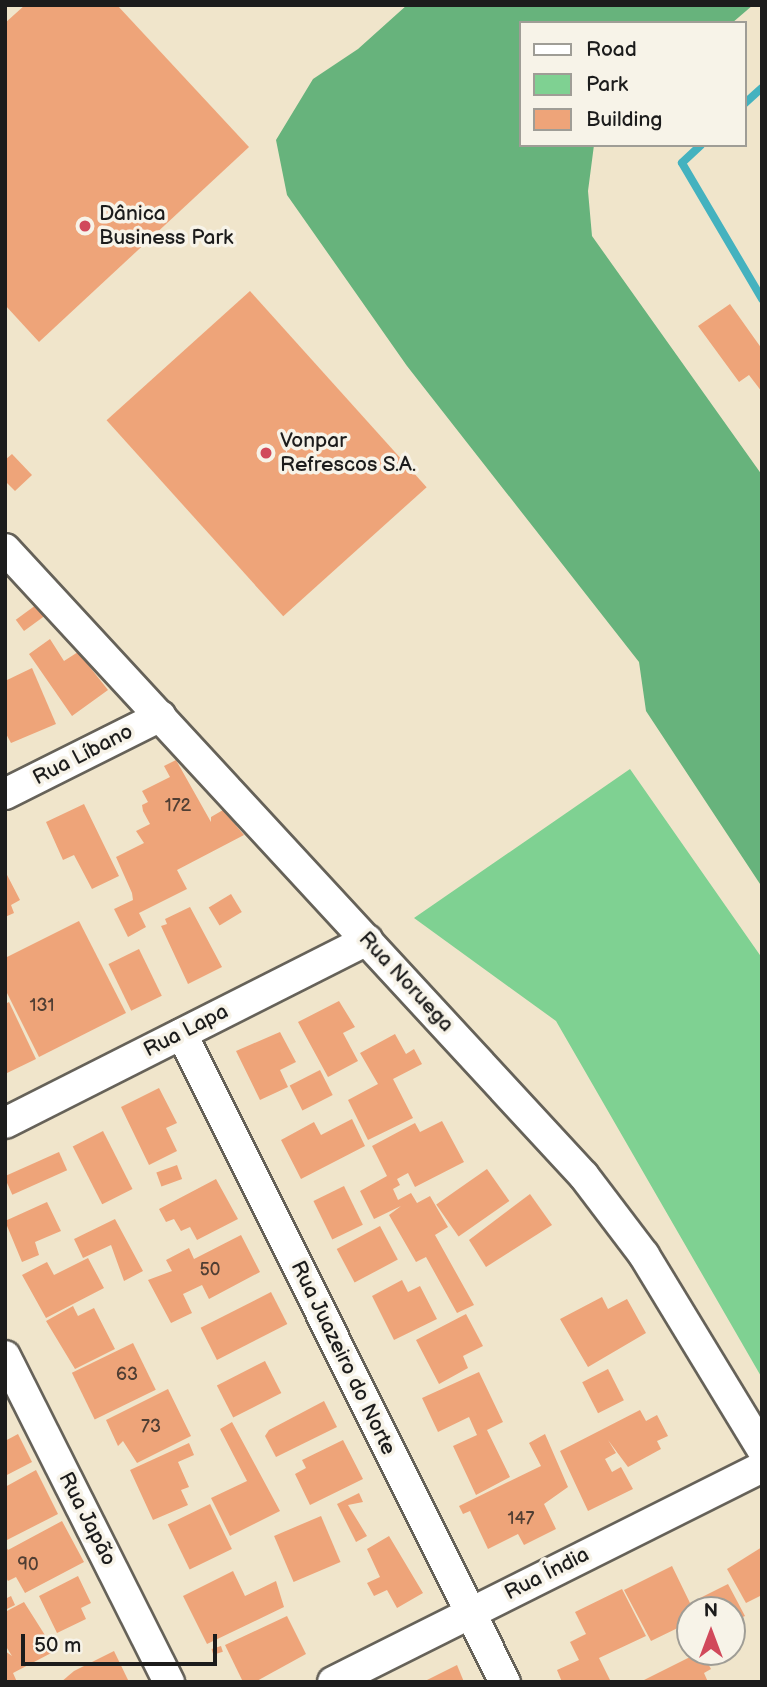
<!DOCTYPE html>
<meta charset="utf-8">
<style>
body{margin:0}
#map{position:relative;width:767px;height:1687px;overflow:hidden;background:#f0e5cb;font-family:"Balsamiq Sans",sans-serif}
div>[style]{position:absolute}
.green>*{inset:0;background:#7fd192}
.forest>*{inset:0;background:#67b37c}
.stream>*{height:8px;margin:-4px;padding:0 4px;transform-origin:4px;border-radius:4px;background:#44b2bf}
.building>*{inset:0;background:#eea479;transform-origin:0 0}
.roads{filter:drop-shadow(2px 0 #666259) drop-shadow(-2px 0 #666259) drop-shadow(0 2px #666259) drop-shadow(0 -2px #666259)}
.minor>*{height:30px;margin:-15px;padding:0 15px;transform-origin:15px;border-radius:15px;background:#fff}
.dots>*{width:19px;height:19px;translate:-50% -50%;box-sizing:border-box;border:4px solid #f7f3e8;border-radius:50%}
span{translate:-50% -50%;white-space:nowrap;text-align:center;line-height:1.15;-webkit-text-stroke:7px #f7f3e8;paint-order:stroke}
.number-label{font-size:18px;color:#503e33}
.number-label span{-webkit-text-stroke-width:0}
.poi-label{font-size:21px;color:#1c1c1c}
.left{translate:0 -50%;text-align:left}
.street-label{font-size:21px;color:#1c1c1c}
.frame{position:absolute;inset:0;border:7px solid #1c1c1c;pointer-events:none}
.legend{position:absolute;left:519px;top:21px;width:228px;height:126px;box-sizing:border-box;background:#f7f3e8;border:2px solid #9f9d96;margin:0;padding:9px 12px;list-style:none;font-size:21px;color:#1c1c1c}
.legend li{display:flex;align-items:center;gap:14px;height:35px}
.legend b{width:35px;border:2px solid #9f9d96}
.north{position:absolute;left:676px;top:1596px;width:70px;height:70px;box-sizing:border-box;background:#f7f3e8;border:2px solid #9f9d96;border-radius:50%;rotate:0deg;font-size:19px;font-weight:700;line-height:28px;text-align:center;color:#1c1c1c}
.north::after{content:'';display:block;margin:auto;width:24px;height:32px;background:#d1495b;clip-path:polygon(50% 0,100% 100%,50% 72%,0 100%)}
.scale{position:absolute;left:21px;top:1634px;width:196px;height:32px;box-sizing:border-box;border:4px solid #1c1c1c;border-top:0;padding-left:9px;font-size:21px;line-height:24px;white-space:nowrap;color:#1c1c1c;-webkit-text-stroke:5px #f7f3e8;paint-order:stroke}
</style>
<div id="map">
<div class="green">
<div style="clip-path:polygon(630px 769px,762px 958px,762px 1378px,556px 1021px,414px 918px)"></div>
</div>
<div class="forest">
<div style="clip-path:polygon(407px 5px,753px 5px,732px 23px,520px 23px,520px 145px,594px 145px,588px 191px,592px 236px,762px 475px,762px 887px,646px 711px,639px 662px,407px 366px,287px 195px,276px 140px,313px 79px,358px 49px)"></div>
</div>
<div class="stream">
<div style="left:744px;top:104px;width:24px;rotate:-42deg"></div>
<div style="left:701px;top:145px;width:26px;rotate:137deg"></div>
<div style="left:682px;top:163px;width:158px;rotate:59.5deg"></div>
</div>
<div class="building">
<div style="clip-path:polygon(25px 5px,117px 5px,249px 147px,39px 342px,5px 305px,5px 23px)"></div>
<div style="left:250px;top:291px;width:264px;height:193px;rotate:48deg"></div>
<div style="clip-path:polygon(730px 304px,762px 349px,762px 392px,749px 375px,739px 382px,698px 326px)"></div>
<div style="clip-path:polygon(12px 454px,32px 475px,15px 491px,5px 481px,5px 460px)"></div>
<div style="left:36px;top:605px;width:14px;height:25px;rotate:54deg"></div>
<div style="clip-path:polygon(50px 639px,64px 661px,78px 652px,108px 690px,72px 716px,29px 654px)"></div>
<div style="clip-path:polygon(32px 668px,56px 724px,11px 743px,5px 732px,5px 681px)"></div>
<div style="clip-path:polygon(176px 760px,211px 822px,211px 817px,223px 810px,244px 835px,177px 870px,187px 889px,139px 913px,146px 927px,128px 937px,114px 909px,133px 900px,132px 893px,116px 857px,144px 843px,136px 831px,150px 824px,143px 811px,142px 805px,148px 802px,142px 791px,170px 777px,164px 766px)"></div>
<div style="clip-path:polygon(84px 804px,119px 876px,92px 889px,74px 855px,63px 860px,46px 822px)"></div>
<div style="clip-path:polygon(5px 871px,20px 900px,11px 905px,14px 913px,5px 917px)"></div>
<div style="left:231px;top:894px;width:21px;height:26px;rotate:59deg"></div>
<div style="clip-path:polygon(190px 907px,222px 967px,188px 984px,161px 926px,167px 924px,165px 919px)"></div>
<div style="clip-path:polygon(79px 921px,126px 1013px,39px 1057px,5px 989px,5px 958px)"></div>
<div style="left:139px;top:949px;width:52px;height:34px;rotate:64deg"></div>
<div style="clip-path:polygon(339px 1001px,355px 1027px,343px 1033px,358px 1061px,328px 1077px,298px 1022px)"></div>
<div style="clip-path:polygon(9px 1002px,36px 1059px,5px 1074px,5px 1004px)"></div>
<div style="clip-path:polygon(280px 1032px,296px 1062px,280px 1070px,288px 1087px,260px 1100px,236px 1051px)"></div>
<div style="clip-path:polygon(395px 1034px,406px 1054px,414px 1049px,422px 1064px,393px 1079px,413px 1118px,368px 1140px,348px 1100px,378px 1084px,360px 1053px)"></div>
<div style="left:320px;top:1070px;width:28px;height:34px;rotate:63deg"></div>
<div style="clip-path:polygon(159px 1088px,177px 1123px,166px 1128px,177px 1151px,149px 1165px,121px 1107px)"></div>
<div style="clip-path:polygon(352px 1119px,365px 1146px,301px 1179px,281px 1140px,314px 1122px,321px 1135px)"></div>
<div style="clip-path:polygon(442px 1121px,464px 1162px,415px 1187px,408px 1173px,397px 1179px,400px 1185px,393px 1189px,398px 1200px,411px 1193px,417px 1203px,430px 1196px,448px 1227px,435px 1235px,474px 1305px,457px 1313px,426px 1257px,416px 1262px,389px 1215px,401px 1206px,374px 1219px,360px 1191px,387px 1176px,372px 1146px,415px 1123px,420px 1132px)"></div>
<div style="left:103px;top:1131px;width:65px;height:34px;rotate:63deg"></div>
<div style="left:59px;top:1152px;width:20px;height:60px;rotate:66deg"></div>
<div style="left:177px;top:1165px;width:15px;height:22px;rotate:70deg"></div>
<div style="left:487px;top:1169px;width:39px;height:62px;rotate:55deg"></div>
<div style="clip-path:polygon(216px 1179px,238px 1219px,197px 1240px,190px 1227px,181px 1231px,174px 1219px,166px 1222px,159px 1209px)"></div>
<div style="left:344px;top:1186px;width:43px;height:34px;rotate:64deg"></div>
<div style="clip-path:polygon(530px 1194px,552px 1225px,486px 1267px,469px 1240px)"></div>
<div style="clip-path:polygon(47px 1202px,61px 1231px,35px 1242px,39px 1255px,22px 1262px,5px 1221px)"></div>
<div style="clip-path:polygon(115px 1219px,143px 1271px,124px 1281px,111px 1245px,83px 1258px,74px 1239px)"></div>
<div style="left:380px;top:1226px;width:38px;height:49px;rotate:62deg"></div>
<div style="clip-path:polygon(241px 1235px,260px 1272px,209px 1299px,202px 1285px,183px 1294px,192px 1313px,171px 1323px,148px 1280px,172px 1271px,166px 1260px,189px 1248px,194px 1259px)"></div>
<div style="clip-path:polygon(88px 1258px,104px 1288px,46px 1318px,22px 1275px,47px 1262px,54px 1275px)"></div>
<div style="clip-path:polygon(402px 1280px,408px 1292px,420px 1286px,437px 1319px,394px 1340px,372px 1296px)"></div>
<div style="left:271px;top:1292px;width:36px;height:79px;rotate:63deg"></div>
<div style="clip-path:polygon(602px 1297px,608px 1309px,627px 1299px,646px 1333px,588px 1367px,560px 1319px)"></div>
<div style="clip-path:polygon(73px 1306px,78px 1316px,94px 1308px,115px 1349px,75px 1369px,46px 1321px)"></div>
<div style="clip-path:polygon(466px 1314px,483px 1346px,463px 1356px,468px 1368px,439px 1384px,416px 1340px)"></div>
<div style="left:133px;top:1343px;width:52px;height:68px;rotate:64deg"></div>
<div style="left:265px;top:1361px;width:36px;height:54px;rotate:63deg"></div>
<div style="left:608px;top:1369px;width:35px;height:29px;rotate:63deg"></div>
<div style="clip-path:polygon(479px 1372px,503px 1422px,487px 1430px,510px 1477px,476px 1495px,453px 1446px,477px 1435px,469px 1417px,438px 1432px,422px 1398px)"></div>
<div style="clip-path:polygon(168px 1389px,191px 1436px,137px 1463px,123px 1441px,118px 1446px,106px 1420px)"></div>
<div style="clip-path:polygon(324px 1401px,337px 1427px,276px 1457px,265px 1436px,269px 1430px)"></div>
<div style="clip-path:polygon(640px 1410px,646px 1421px,657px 1415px,668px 1436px,657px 1441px,661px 1449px,628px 1467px,608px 1440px,616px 1453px,605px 1459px,612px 1472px,621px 1467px,633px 1489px,588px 1511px,560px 1451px)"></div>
<div style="clip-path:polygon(232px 1422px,280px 1511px,230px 1536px,211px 1498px,247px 1481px,220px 1429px)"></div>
<div style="clip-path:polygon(18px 1434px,32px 1462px,5px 1476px,5px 1441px)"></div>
<div style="clip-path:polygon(545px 1434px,568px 1487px,544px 1504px,556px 1529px,524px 1545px,518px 1534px,488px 1549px,470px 1511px,463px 1514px,459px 1506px,541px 1466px,529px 1443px)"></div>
<div style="clip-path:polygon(343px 1440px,363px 1479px,310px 1505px,295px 1474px,306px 1468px,302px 1460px)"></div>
<div style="clip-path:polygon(189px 1443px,194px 1455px,178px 1462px,189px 1487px,181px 1490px,188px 1505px,153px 1520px,130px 1470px)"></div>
<div style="clip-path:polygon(36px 1470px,58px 1514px,5px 1541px,5px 1487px)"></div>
<div style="clip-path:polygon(359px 1493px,363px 1502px,348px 1505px,367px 1536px,356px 1542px,337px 1504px)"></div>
<div style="left:210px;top:1504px;width:50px;height:47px;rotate:64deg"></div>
<div style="left:321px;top:1516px;width:50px;height:51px;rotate:67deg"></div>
<div style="clip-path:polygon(62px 1521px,84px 1562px,25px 1593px,16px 1577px,8px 1581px,5px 1576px,5px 1545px,8px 1550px)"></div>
<div style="clip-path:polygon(389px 1536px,423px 1593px,397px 1608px,387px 1590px,374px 1596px,367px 1583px,380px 1577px,367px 1549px)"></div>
<div style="clip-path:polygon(762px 1547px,762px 1595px,746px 1603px,727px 1569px)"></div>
<div style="clip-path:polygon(672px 1566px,690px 1603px,728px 1584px,745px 1616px,732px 1622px,732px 1610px,690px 1610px,690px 1622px,651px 1641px,624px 1590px)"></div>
<div style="clip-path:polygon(233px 1571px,245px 1596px,276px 1581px,284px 1607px,207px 1644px,183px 1596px)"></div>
<div style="clip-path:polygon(78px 1576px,91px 1603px,81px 1608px,86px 1619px,57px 1633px,39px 1596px)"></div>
<div style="clip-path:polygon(622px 1589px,646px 1636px,599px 1658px,611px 1682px,562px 1682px,557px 1670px,579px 1660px,570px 1642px,586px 1634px,575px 1612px)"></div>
<div style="clip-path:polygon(11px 1596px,15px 1605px,5px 1610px,5px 1599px)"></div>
<div style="clip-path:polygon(24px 1602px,55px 1651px,13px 1673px,17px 1682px,5px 1682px,5px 1651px,12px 1656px,5px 1645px,5px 1612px)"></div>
<div style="clip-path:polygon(287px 1616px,306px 1654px,255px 1682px,243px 1682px,225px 1645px)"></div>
<div style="left:221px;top:1646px;width:6px;height:10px;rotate:72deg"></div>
<div style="clip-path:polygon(114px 1651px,129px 1682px,61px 1682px,74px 1671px)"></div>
<div style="clip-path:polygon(700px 1652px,717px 1652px,705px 1658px,711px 1669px,704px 1673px,708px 1682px,640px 1682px)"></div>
<div style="clip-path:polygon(457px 1665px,464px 1682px,423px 1682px)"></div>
</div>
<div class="roads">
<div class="minor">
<div style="left:5px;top:549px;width:853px;rotate:47.28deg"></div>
<div style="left:584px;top:1176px;width:99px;rotate:52.8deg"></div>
<div style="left:644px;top:1255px;width:227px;rotate:58.7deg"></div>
<div style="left:5px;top:794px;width:174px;rotate:-26.6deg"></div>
<div style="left:182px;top:1034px;width:724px;rotate:63.51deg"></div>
<div style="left:5px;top:1123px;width:406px;rotate:-26.8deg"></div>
<div style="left:5px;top:1356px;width:365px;rotate:63.3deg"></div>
<div style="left:333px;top:1682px;width:480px;rotate:-26.6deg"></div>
</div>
</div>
<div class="dots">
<div style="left:85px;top:226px;background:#d1495b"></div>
<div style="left:266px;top:453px;background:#d1495b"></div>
</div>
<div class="number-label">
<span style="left:178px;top:806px">172</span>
<span style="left:42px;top:1006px">131</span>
<span style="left:210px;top:1270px">50</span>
<span style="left:127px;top:1375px">63</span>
<span style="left:151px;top:1427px">73</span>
<span style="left:521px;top:1519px">147</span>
<span style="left:28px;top:1565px">90</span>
</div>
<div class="poi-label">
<span class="left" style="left:99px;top:226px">Dânica<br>Business Park</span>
<span class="left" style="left:280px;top:453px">Vonpar<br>Refrescos S.A.</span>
</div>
<div class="street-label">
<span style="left:83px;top:755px;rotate:-27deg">Rua Líbano</span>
<span style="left:406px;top:982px;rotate:47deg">Rua Noruega</span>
<span style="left:186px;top:1031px;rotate:-27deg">Rua Lapa</span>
<span style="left:343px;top:1358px;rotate:64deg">Rua Juazeiro do Norte</span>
<span style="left:87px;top:1519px;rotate:63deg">Rua Japão</span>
<span style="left:547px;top:1574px;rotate:-27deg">Rua Índia</span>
</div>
<div class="frame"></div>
<ul class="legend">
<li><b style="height:9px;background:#fff"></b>Road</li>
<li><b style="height:19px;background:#7fd192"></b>Park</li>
<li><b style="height:19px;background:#eea479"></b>Building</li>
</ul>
<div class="north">N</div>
<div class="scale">50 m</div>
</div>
